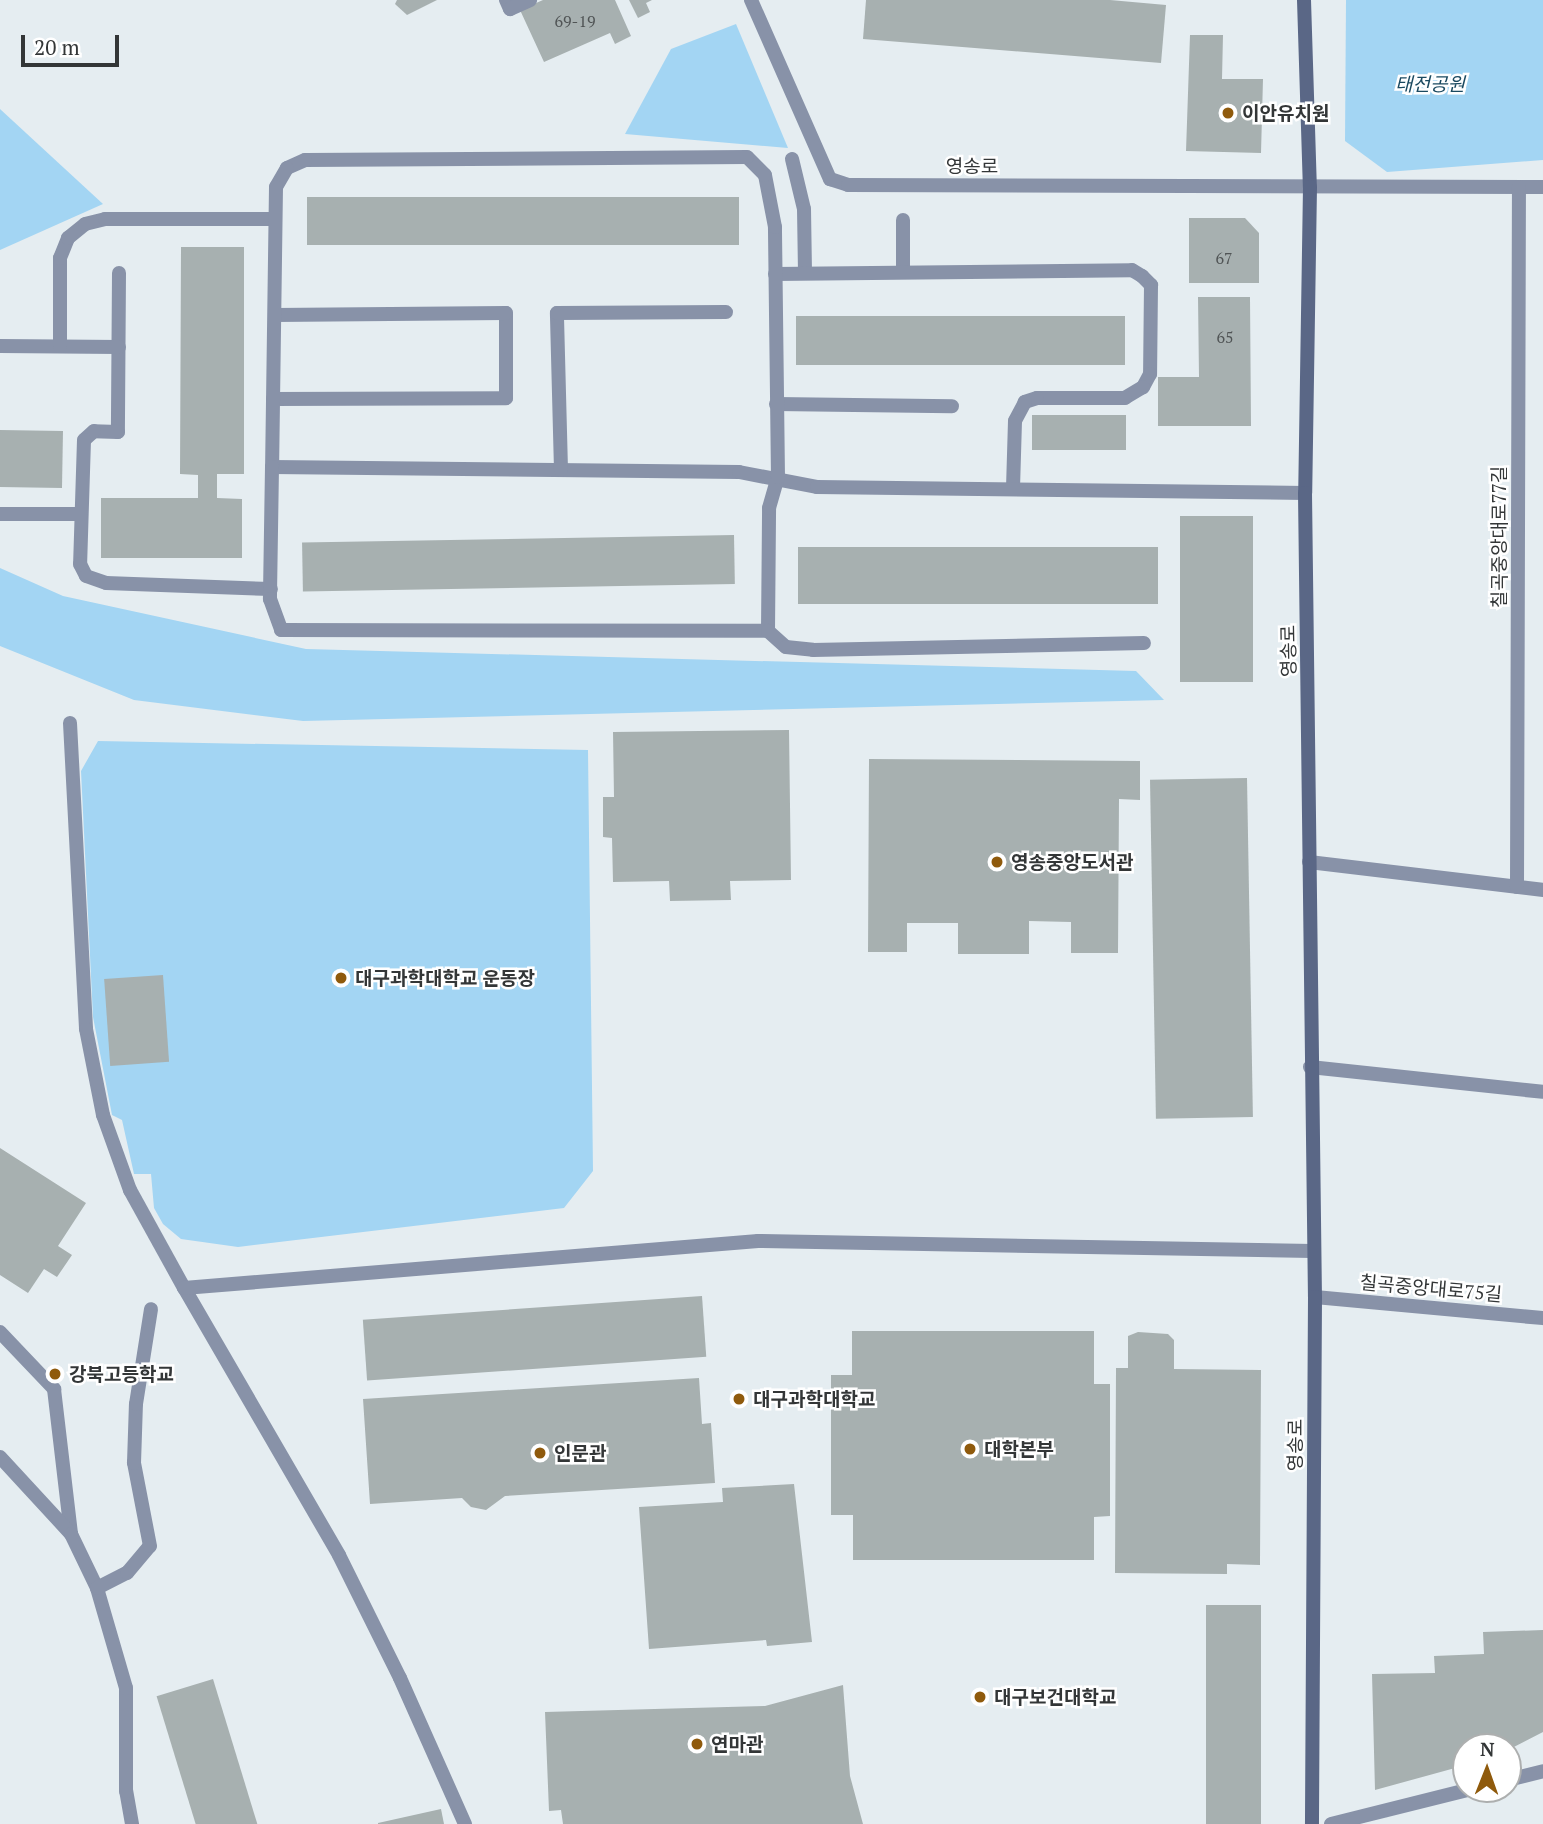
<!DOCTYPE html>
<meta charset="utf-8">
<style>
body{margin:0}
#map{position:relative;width:1543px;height:1824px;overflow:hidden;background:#e5edf1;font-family:"PT Serif","Noto Sans KR",serif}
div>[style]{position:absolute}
.green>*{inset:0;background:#a3d5f3}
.building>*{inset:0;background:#a7b0b0;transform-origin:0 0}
.service>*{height:14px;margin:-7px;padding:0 7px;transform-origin:7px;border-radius:7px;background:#8892a8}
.minor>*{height:14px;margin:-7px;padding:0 7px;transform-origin:7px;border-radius:7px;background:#8892a8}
.secondary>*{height:14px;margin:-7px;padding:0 7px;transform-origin:7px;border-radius:7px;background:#5a6786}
.dots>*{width:19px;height:19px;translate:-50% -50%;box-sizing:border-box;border:4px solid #fff;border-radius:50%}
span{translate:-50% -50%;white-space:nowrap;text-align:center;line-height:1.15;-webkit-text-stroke:5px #fff;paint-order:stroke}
.number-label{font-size:16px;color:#505455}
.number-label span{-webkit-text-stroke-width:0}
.park-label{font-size:19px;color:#1a4960;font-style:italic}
.poi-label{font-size:19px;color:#333637;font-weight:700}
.left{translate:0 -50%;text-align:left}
.street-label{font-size:19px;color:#333637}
.north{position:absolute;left:1452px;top:1733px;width:70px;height:70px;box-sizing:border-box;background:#fff;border:2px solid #adafaf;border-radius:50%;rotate:1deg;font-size:19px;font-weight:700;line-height:28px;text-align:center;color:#333637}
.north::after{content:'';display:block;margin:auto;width:24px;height:32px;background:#8f5a0c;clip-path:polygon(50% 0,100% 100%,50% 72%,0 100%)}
.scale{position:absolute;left:21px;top:35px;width:98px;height:32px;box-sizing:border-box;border:4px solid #333637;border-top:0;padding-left:9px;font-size:21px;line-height:24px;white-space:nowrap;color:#333637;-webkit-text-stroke:5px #fff;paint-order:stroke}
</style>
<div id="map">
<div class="green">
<div style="clip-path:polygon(1346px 0,1543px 0,1543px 160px,1387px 172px,1345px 141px)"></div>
<div style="clip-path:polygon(736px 24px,788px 148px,625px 134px,671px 49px)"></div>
<div style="clip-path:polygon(0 109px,103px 204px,0 250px)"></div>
<div style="clip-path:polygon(0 568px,63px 596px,306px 649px,1136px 671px,1164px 700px,303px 721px,134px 700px,0 646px)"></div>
<div style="clip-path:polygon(98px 741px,588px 750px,593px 1171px,564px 1208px,238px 1247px,181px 1239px,163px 1224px,154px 1208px,151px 1174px,134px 1174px,122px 1120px,112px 1115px,93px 1017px,81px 771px)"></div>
</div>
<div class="building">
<div style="clip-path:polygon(397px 0,437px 0,407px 15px,395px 4px)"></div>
<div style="clip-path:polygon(543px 0,615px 0,631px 36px,615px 44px,610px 33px,544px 62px,520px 10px)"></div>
<div style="clip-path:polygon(629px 0,652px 0,646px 3px,650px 12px,638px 18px)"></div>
<div style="clip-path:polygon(866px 0,1110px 0,1166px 5px,1161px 63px,863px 39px)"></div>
<div style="clip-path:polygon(1190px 35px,1223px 35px,1222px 79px,1263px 79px,1261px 153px,1186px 151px)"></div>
<div style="left:739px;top:197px;width:48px;height:432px;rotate:90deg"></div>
<div style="clip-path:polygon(1189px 218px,1245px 218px,1259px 233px,1259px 283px,1189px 283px)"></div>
<div style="clip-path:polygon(181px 247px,244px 247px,244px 474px,217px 474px,217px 498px,242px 499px,242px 558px,101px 558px,101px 498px,198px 498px,198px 475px,180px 474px)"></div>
<div style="clip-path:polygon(1198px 297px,1250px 297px,1251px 426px,1158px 426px,1158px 377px,1199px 377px)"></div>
<div style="left:1125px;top:316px;width:49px;height:329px;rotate:90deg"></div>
<div style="left:1032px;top:415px;width:94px;height:35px"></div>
<div style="left:0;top:430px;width:63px;height:57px;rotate:1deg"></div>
<div style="left:1180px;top:516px;width:73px;height:166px"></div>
<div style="left:734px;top:535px;width:49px;height:432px;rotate:89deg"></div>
<div style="left:1158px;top:547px;width:57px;height:360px;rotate:90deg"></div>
<div style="clip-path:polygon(789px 730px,791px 880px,730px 881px,731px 900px,670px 901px,669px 881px,613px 882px,612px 838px,603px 837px,603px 797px,614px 797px,613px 732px)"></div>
<div style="clip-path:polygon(869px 759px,1140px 761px,1140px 800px,1119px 799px,1118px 953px,1071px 953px,1071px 922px,1029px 921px,1029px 954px,958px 954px,958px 923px,907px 923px,907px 952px,868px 952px)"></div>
<div style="left:1247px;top:778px;width:339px;height:97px;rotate:89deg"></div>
<div style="left:163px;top:975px;width:87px;height:59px;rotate:86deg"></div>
<div style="clip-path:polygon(0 1148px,86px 1203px,58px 1246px,72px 1255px,57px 1277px,44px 1269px,28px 1293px,0 1275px)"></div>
<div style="left:702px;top:1296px;width:61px;height:340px;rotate:86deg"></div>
<div style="clip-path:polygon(852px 1331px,1094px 1331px,1094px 1384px,1110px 1384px,1110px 1516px,1094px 1517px,1094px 1560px,853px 1560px,853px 1515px,831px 1515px,831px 1375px,852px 1375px)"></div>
<div style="clip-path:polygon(1138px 1332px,1168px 1334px,1174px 1340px,1174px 1369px,1261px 1370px,1260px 1565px,1227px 1564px,1227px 1574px,1115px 1573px,1116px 1368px,1128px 1368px,1128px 1336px)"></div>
<div style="clip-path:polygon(699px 1378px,702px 1424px,711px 1423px,715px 1483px,505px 1496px,486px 1510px,471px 1507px,462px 1498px,370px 1504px,363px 1399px)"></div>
<div style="clip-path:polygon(794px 1484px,812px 1642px,767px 1646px,766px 1640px,649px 1649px,639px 1507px,723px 1502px,722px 1488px)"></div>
<div style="left:1206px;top:1605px;width:55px;height:219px"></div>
<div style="clip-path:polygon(1543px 1630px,1543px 1732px,1508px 1750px,1466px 1747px,1466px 1765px,1375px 1790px,1372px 1674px,1435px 1673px,1434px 1656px,1484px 1654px,1483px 1632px)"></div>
<div style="left:213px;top:1679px;width:152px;height:59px;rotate:73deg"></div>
<div style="clip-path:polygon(843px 1685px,850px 1776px,863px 1824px,563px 1824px,561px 1810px,549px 1811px,545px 1712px,765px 1706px)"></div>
<div style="clip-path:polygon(441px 1809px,444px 1824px,378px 1824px,378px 1823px)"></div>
</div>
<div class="service">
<div style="left:506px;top:0;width:10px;rotate:66deg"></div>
<div style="left:510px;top:9px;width:22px;rotate:-24deg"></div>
<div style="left:792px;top:159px;width:51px;rotate:76.5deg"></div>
<div style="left:804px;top:209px;width:64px;rotate:89.1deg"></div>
<div style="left:903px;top:272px;width:52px;rotate:-90deg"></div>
<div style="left:119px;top:273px;width:159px;rotate:90.4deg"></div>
<div style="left:118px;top:432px;width:24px;rotate:-178deg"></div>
<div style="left:94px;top:431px;width:13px;rotate:138deg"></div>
<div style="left:84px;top:440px;width:124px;rotate:91.8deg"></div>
<div style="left:80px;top:564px;width:13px;rotate:63deg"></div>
<div style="left:86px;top:576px;width:21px;rotate:19deg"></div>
<div style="left:106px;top:583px;width:165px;rotate:2.1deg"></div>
<div style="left:775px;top:274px;width:357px;rotate:-0.6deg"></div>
<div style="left:1132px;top:270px;width:12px;rotate:31deg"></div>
<div style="left:1142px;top:276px;width:13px;rotate:45deg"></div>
<div style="left:1151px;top:285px;width:89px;rotate:90.6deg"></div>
<div style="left:1150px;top:374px;width:15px;rotate:118deg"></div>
<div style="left:1143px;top:387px;width:21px;rotate:149deg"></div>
<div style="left:1125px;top:398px;width:88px;rotate:180deg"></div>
<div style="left:1037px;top:398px;width:13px;rotate:162deg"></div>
<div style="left:1025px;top:402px;width:21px;rotate:118deg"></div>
<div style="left:1015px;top:421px;width:66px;rotate:91.7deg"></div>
<div style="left:0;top:346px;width:119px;rotate:0.5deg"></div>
<div style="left:60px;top:346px;width:88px;rotate:-90deg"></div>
<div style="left:60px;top:258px;width:22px;rotate:-68deg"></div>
<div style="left:68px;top:238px;width:22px;rotate:-39deg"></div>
<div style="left:85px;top:224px;width:21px;rotate:-14deg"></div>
<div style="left:105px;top:219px;width:170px"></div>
<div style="left:273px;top:399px;width:233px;rotate:-0.2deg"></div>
<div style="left:506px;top:398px;width:85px;rotate:-90deg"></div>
<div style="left:506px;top:313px;width:231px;rotate:179.5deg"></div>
<div style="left:776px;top:404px;width:176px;rotate:0.7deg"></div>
<div style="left:272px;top:467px;width:467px;rotate:0.6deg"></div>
<div style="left:739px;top:472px;width:79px;rotate:10.9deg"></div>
<div style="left:817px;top:487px;width:488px;rotate:0.7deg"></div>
<div style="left:561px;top:470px;width:157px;rotate:-91.5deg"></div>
<div style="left:557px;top:313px;width:169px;rotate:-0.3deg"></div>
<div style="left:0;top:514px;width:81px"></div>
<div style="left:768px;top:631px;width:123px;rotate:-89.5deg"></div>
<div style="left:769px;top:508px;width:32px;rotate:-74deg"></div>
<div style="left:778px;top:477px;width:250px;rotate:-90.7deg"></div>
<div style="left:775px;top:227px;width:53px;rotate:-100.9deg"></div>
<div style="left:765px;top:175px;width:25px;rotate:-135deg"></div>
<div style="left:747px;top:157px;width:442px;rotate:179.6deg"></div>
<div style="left:305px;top:160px;width:20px;rotate:156deg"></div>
<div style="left:287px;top:168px;width:22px;rotate:120deg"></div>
<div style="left:276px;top:187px;width:280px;rotate:90.8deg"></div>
<div style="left:272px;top:467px;width:132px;rotate:90.9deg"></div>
<div style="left:270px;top:599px;width:33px;rotate:70deg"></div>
<div style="left:281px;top:630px;width:487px;rotate:0.1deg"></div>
<div style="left:768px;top:631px;width:24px;rotate:42deg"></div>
<div style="left:786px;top:647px;width:27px;rotate:6deg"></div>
<div style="left:813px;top:650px;width:331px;rotate:-1.2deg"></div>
<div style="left:70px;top:723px;width:306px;rotate:87deg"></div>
<div style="left:86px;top:1029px;width:88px;rotate:78.8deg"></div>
<div style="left:103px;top:1115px;width:80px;rotate:70.2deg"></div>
<div style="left:130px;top:1190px;width:112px;rotate:61.1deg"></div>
<div style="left:0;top:1332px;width:79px;rotate:46.5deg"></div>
<div style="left:54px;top:1389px;width:146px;rotate:83.3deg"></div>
<div style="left:0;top:1457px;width:105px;rotate:47.3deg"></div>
<div style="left:71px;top:1534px;width:60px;rotate:64.3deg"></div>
<div style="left:132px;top:1824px;width:34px;rotate:-100deg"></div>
<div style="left:126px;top:1791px;width:103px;rotate:-90deg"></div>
<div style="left:126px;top:1688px;width:104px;rotate:-106.2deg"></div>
<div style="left:97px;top:1588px;width:34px;rotate:-27deg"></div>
<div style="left:127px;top:1573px;width:35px;rotate:-50deg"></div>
<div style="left:150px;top:1546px;width:85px;rotate:-100.9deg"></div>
<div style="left:134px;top:1463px;width:59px;rotate:-88.1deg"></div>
<div style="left:136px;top:1404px;width:96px;rotate:-81deg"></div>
<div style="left:465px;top:1824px;width:160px;rotate:-114deg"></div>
<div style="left:400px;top:1678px;width:137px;rotate:-116.4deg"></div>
<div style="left:339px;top:1555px;width:309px;rotate:-120.1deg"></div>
<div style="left:184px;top:1288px;width:576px;rotate:-4.68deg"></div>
<div style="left:758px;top:1241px;width:554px;rotate:1.03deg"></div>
</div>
<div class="minor">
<div style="left:751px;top:0;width:196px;rotate:66.2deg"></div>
<div style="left:830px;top:179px;width:19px;rotate:18deg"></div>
<div style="left:848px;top:185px;width:695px;rotate:0.16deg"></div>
<div style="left:1309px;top:862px;width:236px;rotate:6.8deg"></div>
<div style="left:1517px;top:887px;width:700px;rotate:-89.84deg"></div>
<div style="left:1310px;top:1067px;width:234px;rotate:6.1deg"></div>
<div style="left:1315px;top:1297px;width:229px;rotate:5.3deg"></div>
<div style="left:1508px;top:1780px;width:36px;rotate:-14deg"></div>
<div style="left:1331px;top:1824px;width:144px;rotate:-14deg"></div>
</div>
<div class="secondary">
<div style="left:1304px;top:0;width:187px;rotate:88.2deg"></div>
<div style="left:1310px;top:187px;width:306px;rotate:90.9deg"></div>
<div style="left:1305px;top:493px;width:804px;rotate:89.29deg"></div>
<div style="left:1315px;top:1297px;width:527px;rotate:90.33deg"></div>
</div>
<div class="dots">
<div style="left:1228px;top:113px;background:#8f5a0c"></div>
<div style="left:997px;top:862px;background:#8f5a0c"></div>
<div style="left:341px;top:978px;background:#8f5a0c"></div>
<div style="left:55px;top:1374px;background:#8f5a0c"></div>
<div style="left:739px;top:1399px;background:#8f5a0c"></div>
<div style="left:970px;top:1449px;background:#8f5a0c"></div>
<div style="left:540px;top:1453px;background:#8f5a0c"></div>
<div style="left:980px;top:1697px;background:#8f5a0c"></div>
<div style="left:697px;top:1744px;background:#8f5a0c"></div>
</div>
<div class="number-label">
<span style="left:575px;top:21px">69-19</span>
<span style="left:1224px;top:258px">67</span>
<span style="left:1225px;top:337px">65</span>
</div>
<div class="park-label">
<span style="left:1430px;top:84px">태전공원</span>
</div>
<div class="poi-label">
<span class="left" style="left:1242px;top:113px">이안유치원</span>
<span class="left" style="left:1011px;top:862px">영송중앙도서관</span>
<span class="left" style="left:355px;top:978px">대구과학대학교 운동장</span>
<span class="left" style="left:69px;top:1374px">강북고등학교</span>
<span class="left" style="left:753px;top:1399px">대구과학대학교</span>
<span class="left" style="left:984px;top:1449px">대학본부</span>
<span class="left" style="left:554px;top:1453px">인문관</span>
<span class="left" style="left:994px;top:1697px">대구보건대학교</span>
<span class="left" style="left:711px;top:1744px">연마관</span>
</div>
<div class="street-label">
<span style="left:972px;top:166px">영송로</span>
<span style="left:1499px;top:537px;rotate:-90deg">칠곡중앙대로77길</span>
<span style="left:1288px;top:651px;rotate:-91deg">영송로</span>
<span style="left:1431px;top:1288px;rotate:5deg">칠곡중앙대로75길</span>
<span style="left:1295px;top:1445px;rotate:-90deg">영송로</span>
</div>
<div class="north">N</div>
<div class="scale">20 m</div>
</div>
